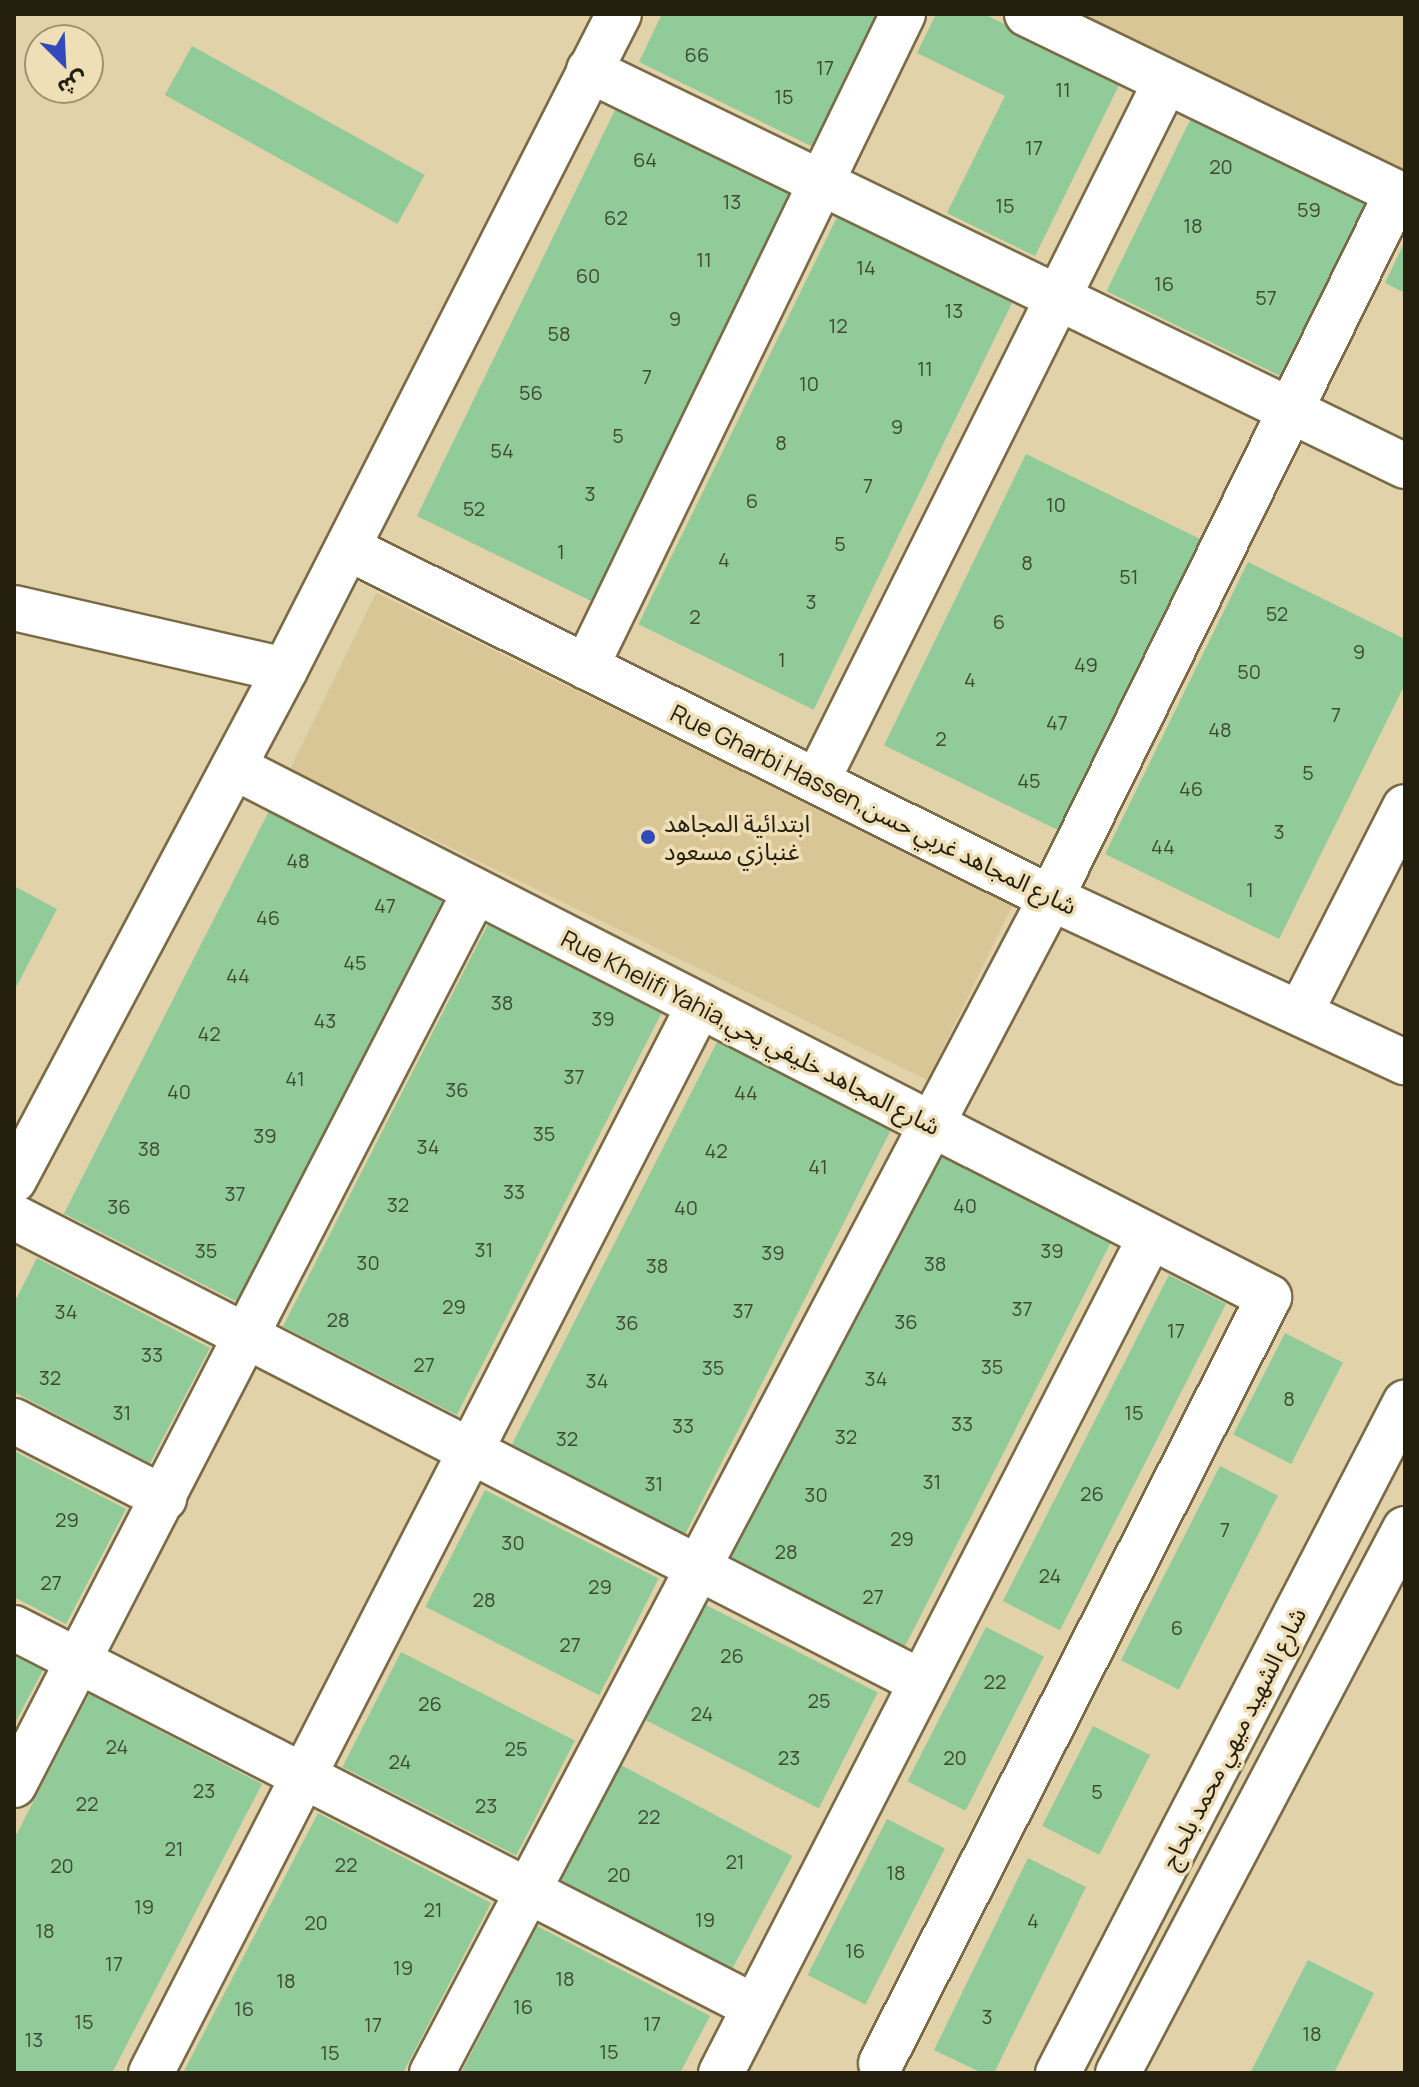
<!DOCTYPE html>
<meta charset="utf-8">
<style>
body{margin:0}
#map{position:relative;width:1419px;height:2087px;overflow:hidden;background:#e2d2aa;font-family:Manrope,"Noto Sans Arabic",sans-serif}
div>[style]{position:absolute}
.built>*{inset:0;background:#d8c697;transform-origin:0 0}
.building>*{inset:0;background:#90cb99;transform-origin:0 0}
.roads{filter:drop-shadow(2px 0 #7a6b46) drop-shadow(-2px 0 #7a6b46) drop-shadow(0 2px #7a6b46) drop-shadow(0 -2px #7a6b46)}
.minor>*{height:44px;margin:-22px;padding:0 22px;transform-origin:22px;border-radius:22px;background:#fff}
.dots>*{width:22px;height:22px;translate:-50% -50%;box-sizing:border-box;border:4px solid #efdfb7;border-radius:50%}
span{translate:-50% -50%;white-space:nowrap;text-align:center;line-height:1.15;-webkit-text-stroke:7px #efdfb7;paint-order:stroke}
.number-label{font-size:20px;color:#3f4932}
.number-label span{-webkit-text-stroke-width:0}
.street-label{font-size:24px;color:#241e0f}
.poi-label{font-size:24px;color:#241e0f}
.left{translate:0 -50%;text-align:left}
.frame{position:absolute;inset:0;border:16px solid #241e0f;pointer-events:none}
.north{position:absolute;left:24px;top:24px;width:80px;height:80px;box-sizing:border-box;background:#efdfb7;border:2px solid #9e9274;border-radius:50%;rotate:156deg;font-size:22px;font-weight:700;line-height:32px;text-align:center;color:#241e0f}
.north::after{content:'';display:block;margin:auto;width:28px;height:36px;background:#3149bb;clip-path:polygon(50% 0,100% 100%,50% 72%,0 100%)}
</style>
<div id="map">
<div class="built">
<div style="clip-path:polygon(1027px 14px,1405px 14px,1405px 197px)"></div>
<div style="left:376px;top:593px;width:709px;height:196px;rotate:26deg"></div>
</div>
<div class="building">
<div style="clip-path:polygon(662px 14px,878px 14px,813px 147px,639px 62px)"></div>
<div style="clip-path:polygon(936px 14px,984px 14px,1121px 81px,1035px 256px,947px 213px,1005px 96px,917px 53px)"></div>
<div style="left:192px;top:46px;width:266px;height:56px;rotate:29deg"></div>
<div style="left:616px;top:108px;width:195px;height:454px;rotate:26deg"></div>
<div style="left:1192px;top:116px;width:195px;height:195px;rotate:26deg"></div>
<div style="left:837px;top:217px;width:195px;height:453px;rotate:26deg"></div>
<div style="clip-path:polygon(1405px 241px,1405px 293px,1385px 283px)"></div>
<div style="left:1026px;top:454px;width:195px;height:324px;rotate:26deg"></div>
<div style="clip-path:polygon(1248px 562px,1405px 639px,1405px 684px,1279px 939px,1105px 854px)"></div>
<div style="left:270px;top:809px;width:195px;height:454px;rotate:27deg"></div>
<div style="clip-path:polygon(14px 886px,57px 909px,14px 991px)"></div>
<div style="left:489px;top:922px;width:195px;height:454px;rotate:27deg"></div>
<div style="left:718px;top:1040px;width:195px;height:455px;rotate:27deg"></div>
<div style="left:937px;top:1154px;width:195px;height:455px;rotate:27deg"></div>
<div style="clip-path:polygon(37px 1258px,210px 1348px,150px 1463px,14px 1392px,14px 1303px)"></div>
<div style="left:1169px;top:1275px;width:64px;height:366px;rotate:27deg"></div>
<div style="left:1285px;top:1333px;width:65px;height:114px;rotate:27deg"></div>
<div style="clip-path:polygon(14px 1451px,126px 1509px,66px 1624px,14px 1597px)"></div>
<div style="left:1220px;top:1466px;width:65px;height:218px;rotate:27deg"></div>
<div style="left:485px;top:1490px;width:195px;height:131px;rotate:27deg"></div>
<div style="left:704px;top:1604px;width:195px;height:130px;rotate:27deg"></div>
<div style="left:986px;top:1627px;width:65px;height:173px;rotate:27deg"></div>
<div style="left:401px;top:1652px;width:195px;height:129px;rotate:27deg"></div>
<div style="clip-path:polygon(14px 1656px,43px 1670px,14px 1725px)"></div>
<div style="clip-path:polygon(89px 1694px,262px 1784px,112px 2073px,14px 2073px,14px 1839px)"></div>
<div style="left:1093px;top:1726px;width:64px;height:112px;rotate:27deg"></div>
<div style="left:621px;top:1765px;width:194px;height:130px;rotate:28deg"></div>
<div style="clip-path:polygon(318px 1813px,491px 1903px,403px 2073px,183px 2073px)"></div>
<div style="left:887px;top:1819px;width:65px;height:175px;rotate:27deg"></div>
<div style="clip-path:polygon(1028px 1858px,1086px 1887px,994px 2073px,982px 2073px,934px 2050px)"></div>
<div style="clip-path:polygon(537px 1926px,710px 2016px,680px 2073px,461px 2073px)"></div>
<div style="clip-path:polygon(1308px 1960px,1374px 1993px,1334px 2073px,1250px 2073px)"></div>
</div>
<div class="roads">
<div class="minor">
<div style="left:1027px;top:14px;width:420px;rotate:25.8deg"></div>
<div style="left:589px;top:70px;width:907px;rotate:25.89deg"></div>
<div style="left:348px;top:548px;width:785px;rotate:26.47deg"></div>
<div style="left:1051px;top:898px;width:390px;rotate:24.9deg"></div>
<div style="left:14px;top:608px;width:278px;rotate:12.9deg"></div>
<div style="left:586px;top:667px;width:726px;rotate:-64.11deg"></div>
<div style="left:234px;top:767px;width:1163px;rotate:27.12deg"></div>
<div style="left:1269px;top:1297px;width:859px;rotate:116.86deg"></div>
<div style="left:817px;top:781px;width:780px;rotate:-63.5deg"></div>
<div style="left:1300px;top:1013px;width:231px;rotate:-63deg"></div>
<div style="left:14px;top:1180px;width:578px;rotate:-62.02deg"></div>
<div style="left:285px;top:670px;width:736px;rotate:-63.02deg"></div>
<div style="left:14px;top:1217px;width:1017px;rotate:27.14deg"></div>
<div style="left:14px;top:1421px;width:169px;rotate:27.2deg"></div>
<div style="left:14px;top:1628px;width:832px;rotate:27.09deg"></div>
<div style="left:14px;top:1785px;width:1005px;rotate:-62.7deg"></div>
<div style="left:151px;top:2073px;width:1199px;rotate:-62.82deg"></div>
<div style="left:432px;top:2073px;width:1328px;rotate:-62.22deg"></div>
<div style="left:1051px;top:898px;width:785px;rotate:-63.86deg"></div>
<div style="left:721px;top:2073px;width:939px;rotate:-62.81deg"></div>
<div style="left:1058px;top:2073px;width:755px;rotate:-62.62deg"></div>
<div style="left:1118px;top:2073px;width:615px;rotate:-62.19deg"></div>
</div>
</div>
<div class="dots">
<div style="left:648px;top:837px;background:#3149bb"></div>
</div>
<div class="number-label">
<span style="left:697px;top:54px">66</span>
<span style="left:825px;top:67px">17</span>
<span style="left:1063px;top:89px">11</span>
<span style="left:784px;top:96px">15</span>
<span style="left:1034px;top:147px">17</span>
<span style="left:645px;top:159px">64</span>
<span style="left:1221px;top:166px">20</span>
<span style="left:732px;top:201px">13</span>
<span style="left:1005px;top:205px">15</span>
<span style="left:1309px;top:209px">59</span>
<span style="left:616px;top:217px">62</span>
<span style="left:1193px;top:225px">18</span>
<span style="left:704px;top:259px">11</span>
<span style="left:866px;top:267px">14</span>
<span style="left:588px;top:275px">60</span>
<span style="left:1164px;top:283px">16</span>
<span style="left:1266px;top:297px">57</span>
<span style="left:954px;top:310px">13</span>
<span style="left:675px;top:318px">9</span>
<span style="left:838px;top:325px">12</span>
<span style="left:559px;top:333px">58</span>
<span style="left:925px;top:368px">11</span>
<span style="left:647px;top:376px">7</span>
<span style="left:809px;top:383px">10</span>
<span style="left:531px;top:392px">56</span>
<span style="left:897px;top:426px">9</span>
<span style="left:618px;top:435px">5</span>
<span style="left:781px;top:442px">8</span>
<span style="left:502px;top:450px">54</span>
<span style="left:868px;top:485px">7</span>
<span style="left:590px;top:493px">3</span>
<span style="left:752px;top:500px">6</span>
<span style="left:1056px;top:504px">10</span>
<span style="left:474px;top:508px">52</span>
<span style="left:840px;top:543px">5</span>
<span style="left:561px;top:551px">1</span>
<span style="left:724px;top:559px">4</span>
<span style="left:1027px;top:562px">8</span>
<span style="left:1129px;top:576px">51</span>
<span style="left:811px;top:601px">3</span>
<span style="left:1277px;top:613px">52</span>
<span style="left:695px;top:616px">2</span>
<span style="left:999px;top:621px">6</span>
<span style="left:1359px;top:651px">9</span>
<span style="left:782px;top:659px">1</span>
<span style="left:1086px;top:664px">49</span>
<span style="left:1249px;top:671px">50</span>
<span style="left:970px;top:679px">4</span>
<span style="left:1336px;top:714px">7</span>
<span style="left:1057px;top:722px">47</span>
<span style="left:1220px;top:729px">48</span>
<span style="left:941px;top:738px">2</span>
<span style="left:1308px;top:772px">5</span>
<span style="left:1029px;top:780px">45</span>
<span style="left:1191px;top:788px">46</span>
<span style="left:1279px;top:831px">3</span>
<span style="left:1163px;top:846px">44</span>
<span style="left:298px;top:860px">48</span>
<span style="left:1250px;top:889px">1</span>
<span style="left:385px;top:905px">47</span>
<span style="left:268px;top:917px">46</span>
<span style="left:355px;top:962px">45</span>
<span style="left:238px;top:975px">44</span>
<span style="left:502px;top:1002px">38</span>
<span style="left:603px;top:1018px">39</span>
<span style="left:325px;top:1020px">43</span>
<span style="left:209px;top:1033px">42</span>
<span style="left:574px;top:1076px">37</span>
<span style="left:295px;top:1078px">41</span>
<span style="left:457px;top:1089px">36</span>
<span style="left:179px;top:1091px">40</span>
<span style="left:746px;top:1092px">44</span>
<span style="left:544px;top:1133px">35</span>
<span style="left:265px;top:1135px">39</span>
<span style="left:428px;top:1146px">34</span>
<span style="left:149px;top:1148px">38</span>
<span style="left:716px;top:1150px">42</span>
<span style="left:818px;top:1166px">41</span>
<span style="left:514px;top:1191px">33</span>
<span style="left:235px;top:1193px">37</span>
<span style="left:398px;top:1204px">32</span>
<span style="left:965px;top:1205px">40</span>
<span style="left:119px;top:1206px">36</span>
<span style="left:686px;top:1207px">40</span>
<span style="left:484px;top:1249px">31</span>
<span style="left:206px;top:1250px">35</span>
<span style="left:1052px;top:1250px">39</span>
<span style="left:773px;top:1252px">39</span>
<span style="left:368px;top:1262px">30</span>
<span style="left:935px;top:1263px">38</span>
<span style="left:657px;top:1265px">38</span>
<span style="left:454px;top:1306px">29</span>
<span style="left:1022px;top:1308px">37</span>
<span style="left:743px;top:1310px">37</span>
<span style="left:66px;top:1311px">34</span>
<span style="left:338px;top:1319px">28</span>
<span style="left:906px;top:1321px">36</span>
<span style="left:627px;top:1322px">36</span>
<span style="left:1176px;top:1330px">17</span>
<span style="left:152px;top:1354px">33</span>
<span style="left:424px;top:1364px">27</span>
<span style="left:992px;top:1366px">35</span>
<span style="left:713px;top:1367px">35</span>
<span style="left:50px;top:1377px">32</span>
<span style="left:876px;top:1378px">34</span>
<span style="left:597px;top:1380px">34</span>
<span style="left:1289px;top:1398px">8</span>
<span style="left:122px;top:1412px">31</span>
<span style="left:1134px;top:1412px">15</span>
<span style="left:962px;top:1423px">33</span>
<span style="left:683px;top:1425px">33</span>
<span style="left:846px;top:1436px">32</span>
<span style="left:567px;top:1438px">32</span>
<span style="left:932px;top:1481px">31</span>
<span style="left:654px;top:1483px">31</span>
<span style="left:1092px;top:1493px">26</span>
<span style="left:816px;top:1494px">30</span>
<span style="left:67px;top:1519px">29</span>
<span style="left:1225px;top:1529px">7</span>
<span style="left:902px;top:1538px">29</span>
<span style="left:513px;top:1542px">30</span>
<span style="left:786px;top:1551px">28</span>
<span style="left:1050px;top:1575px">24</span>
<span style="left:51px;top:1582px">27</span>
<span style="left:600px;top:1586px">29</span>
<span style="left:873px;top:1596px">27</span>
<span style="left:484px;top:1599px">28</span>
<span style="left:1177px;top:1627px">6</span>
<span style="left:570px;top:1644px">27</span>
<span style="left:732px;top:1655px">26</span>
<span style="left:995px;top:1681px">22</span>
<span style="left:819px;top:1700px">25</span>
<span style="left:430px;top:1703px">26</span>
<span style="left:702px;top:1713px">24</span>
<span style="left:117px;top:1746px">24</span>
<span style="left:516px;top:1748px">25</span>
<span style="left:789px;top:1757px">23</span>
<span style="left:955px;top:1757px">20</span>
<span style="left:400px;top:1761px">24</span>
<span style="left:204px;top:1790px">23</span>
<span style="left:1097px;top:1791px">5</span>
<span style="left:87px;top:1803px">22</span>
<span style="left:486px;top:1805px">23</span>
<span style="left:649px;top:1816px">22</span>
<span style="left:174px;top:1848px">21</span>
<span style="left:735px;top:1861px">21</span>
<span style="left:346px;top:1864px">22</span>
<span style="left:62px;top:1865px">20</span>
<span style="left:896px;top:1872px">18</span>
<span style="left:619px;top:1874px">20</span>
<span style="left:144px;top:1906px">19</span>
<span style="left:433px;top:1909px">21</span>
<span style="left:705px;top:1919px">19</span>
<span style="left:1033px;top:1920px">4</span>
<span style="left:316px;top:1922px">20</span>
<span style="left:45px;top:1930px">18</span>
<span style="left:855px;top:1950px">16</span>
<span style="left:114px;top:1963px">17</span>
<span style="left:403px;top:1967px">19</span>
<span style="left:565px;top:1978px">18</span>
<span style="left:286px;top:1980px">18</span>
<span style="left:523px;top:2006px">16</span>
<span style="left:244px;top:2008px">16</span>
<span style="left:987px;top:2016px">3</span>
<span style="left:84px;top:2021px">15</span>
<span style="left:652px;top:2023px">17</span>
<span style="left:373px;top:2024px">17</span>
<span style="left:1312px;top:2033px">18</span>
<span style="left:34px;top:2039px">13</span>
<span style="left:609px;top:2051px">15</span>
<span style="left:330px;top:2052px">15</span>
</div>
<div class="street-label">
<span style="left:874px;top:809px;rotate:26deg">Rue Gharbi Hassen,شارع المجاهد غربي حسن</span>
<span style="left:751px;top:1032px;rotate:27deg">Rue Khelifi Yahia,شارع المجاهد خليفي يحي</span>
<span style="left:1233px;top:1738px;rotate:-63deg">شارع الشهيد ميهي محمد بلحاج</span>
</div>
<div class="poi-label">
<span class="left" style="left:664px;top:837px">ابتدائية المجاهد<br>غنبازي مسعود</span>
</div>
<div class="frame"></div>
<div class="north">ش</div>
</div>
